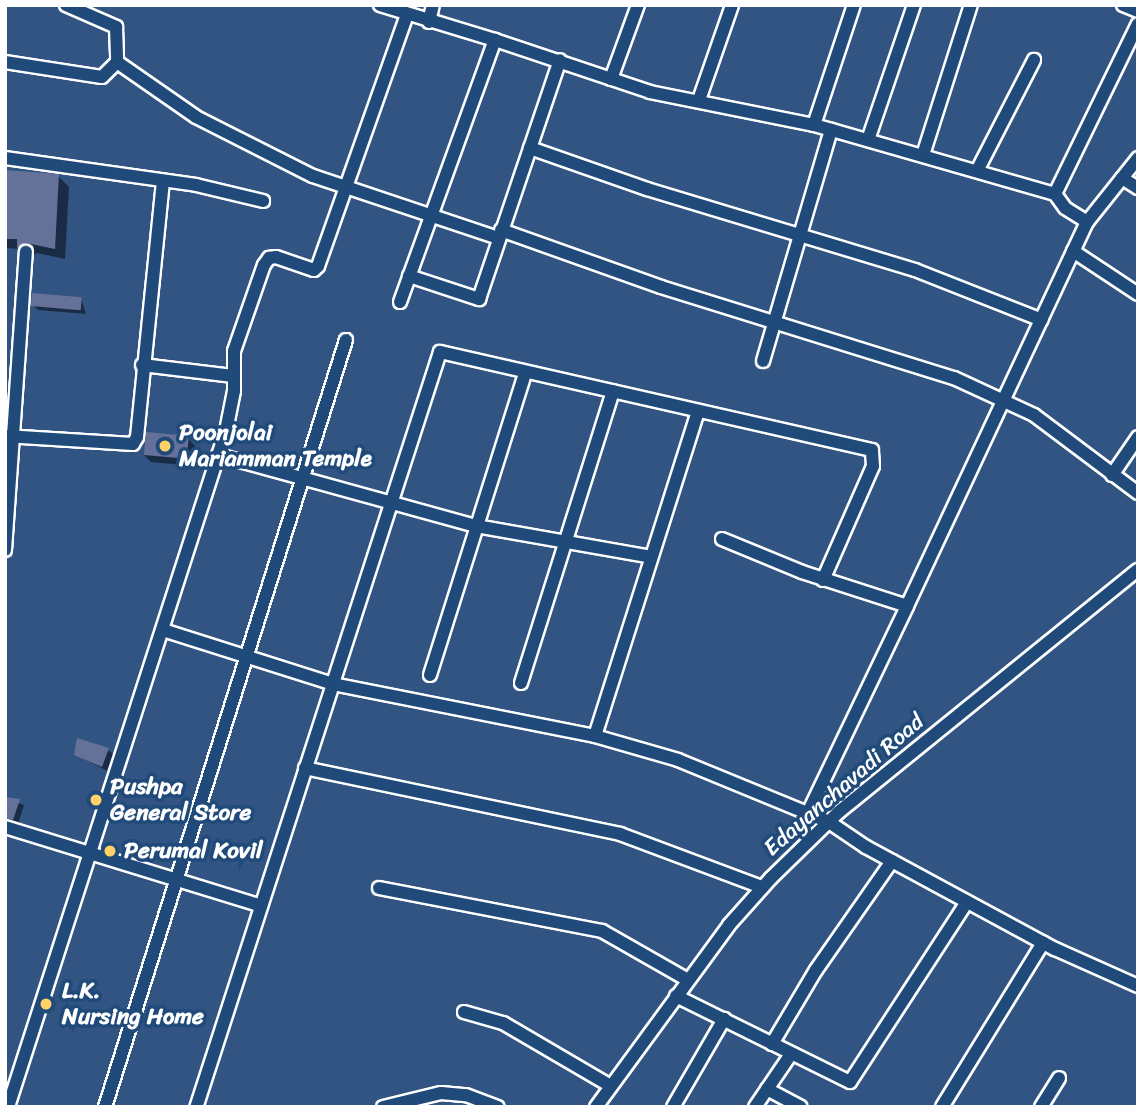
<!DOCTYPE html>
<style>
body{margin:0}
#map{position:relative;width:1143px;height:1112px;overflow:hidden;background:#325482;font-family:Sriracha,sans-serif}
div>[style]{position:absolute}
.shadow>*{inset:0;background:#0007}
.building>*{inset:0;background:#657199;transform-origin:0 0}
.roads{filter:drop-shadow(2px 0 #fff) drop-shadow(-2px 0 #fff) drop-shadow(0 2px #fff) drop-shadow(0 -2px #fff)}
.minor>*{height:12px;margin:-6px;padding:0 6px;transform-origin:6px;border-radius:6px;background:#1f4a7a}
.dots>*{width:19px;height:19px;translate:-50% -50%;box-sizing:border-box;border:4px solid #1f4a7a;border-radius:50%}
span{translate:-50% -50%;white-space:nowrap;text-align:center;line-height:1.15;-webkit-text-stroke:7px #1f4a7a;paint-order:stroke}
.poi-label{font-size:23px;color:#fff;font-weight:700}
.left{translate:0 -50%;text-align:left}
.street-label{font-size:23px;color:#fff}
.frame{position:absolute;inset:0;border:7px solid #fff;pointer-events:none}
</style>
<div id="map">
<div class="shadow">
<div style="clip-path:polygon(5px 172px,58px 176px,69px 187px,65px 259px,37px 253px,29px 257px,21px 249px,5px 248px)"></div>
<div style="clip-path:polygon(81px 298px,86px 314px,38px 310px,33px 305px)"></div>
<div style="clip-path:polygon(188px 438px,195px 446px,193px 466px,151px 462px,144px 455px)"></div>
<div style="clip-path:polygon(108px 750px,113px 754px,107px 771px,75px 754px)"></div>
<div style="clip-path:polygon(5px 799px,24px 805px,18px 824px,5px 826px)"></div>
</div>
<div class="building">
<div style="clip-path:polygon(5px 170px,59px 174px,55px 249px,26px 243px,17px 248px,17px 239px,5px 239px)"></div>
<div style="left:32px;top:293px;width:50px;height:13px;rotate:5deg"></div>
<div style="left:146px;top:432px;width:43px;height:23px;rotate:5deg"></div>
<div style="clip-path:polygon(77px 738px,109px 748px,102px 767px,74px 755px)"></div>
<div style="clip-path:polygon(5px 797px,20px 799px,13px 820px,5px 818px)"></div>
</div>
<div class="roads">
<div class="minor">
<div style="left:66px;top:5px;width:55px;rotate:23.7deg"></div>
<div style="left:116px;top:27px;width:35px;rotate:88deg"></div>
<div style="left:380px;top:5px;width:120px;rotate:16.9deg"></div>
<div style="left:1123px;top:5px;width:16px;rotate:22deg"></div>
<div style="left:429px;top:22px;width:17px;rotate:-77deg"></div>
<div style="left:5px;top:62px;width:98px;rotate:8.8deg"></div>
<div style="left:102px;top:77px;width:21px;rotate:-45deg"></div>
<div style="left:117px;top:62px;width:96px;rotate:34.8deg"></div>
<div style="left:196px;top:117px;width:131px;rotate:26.8deg"></div>
<div style="left:313px;top:176px;width:195px;rotate:18.5deg"></div>
<div style="left:611px;top:79px;width:79px;rotate:-70deg"></div>
<div style="left:699px;top:100px;width:101px;rotate:-70.8deg"></div>
<div style="left:814px;top:125px;width:126px;rotate:-71.6deg"></div>
<div style="left:868px;top:140px;width:143px;rotate:-71.2deg"></div>
<div style="left:530px;top:148px;width:124px;rotate:19.3deg"></div>
<div style="left:647px;top:189px;width:280px;rotate:16.8deg"></div>
<div style="left:915px;top:270px;width:136px;rotate:21.5deg"></div>
<div style="left:923px;top:155px;width:157px;rotate:-72.3deg"></div>
<div style="left:5px;top:158px;width:193px;rotate:8deg"></div>
<div style="left:196px;top:185px;width:69px;rotate:13.4deg"></div>
<div style="left:977px;top:171px;width:125px;rotate:-62.8deg"></div>
<div style="left:1122px;top:178px;width:19px;rotate:32deg"></div>
<div style="left:1055px;top:194px;width:17px;rotate:54deg"></div>
<div style="left:1065px;top:208px;width:26px;rotate:32deg"></div>
<div style="left:501px;top:230px;width:170px;rotate:19.6deg"></div>
<div style="left:661px;top:287px;width:307px;rotate:17.3deg"></div>
<div style="left:954px;top:378px;width:88px;rotate:24.8deg"></div>
<div style="left:1034px;top:415px;width:130px;rotate:36.9deg"></div>
<div style="left:1073px;top:251px;width:78px;rotate:33.5deg"></div>
<div style="left:409px;top:276px;width:74px;rotate:18.2deg"></div>
<div style="left:479px;top:299px;width:252px;rotate:-71.3deg"></div>
<div style="left:400px;top:302px;width:279px;rotate:-70.1deg"></div>
<div style="left:495px;top:40px;width:163px;rotate:18.5deg"></div>
<div style="left:650px;top:92px;width:167px;rotate:11.4deg"></div>
<div style="left:814px;top:125px;width:251px;rotate:16deg"></div>
<div style="left:1055px;top:194px;width:189px;rotate:-64deg"></div>
<div style="left:763px;top:361px;width:241px;rotate:-73.6deg"></div>
<div style="left:142px;top:365px;width:92px;rotate:6.9deg"></div>
<div style="left:5px;top:436px;width:128px;rotate:3.6deg"></div>
<div style="left:133px;top:444px;width:8px;rotate:-60deg"></div>
<div style="left:137px;top:437px;width:255px;rotate:-84.2deg"></div>
<div style="left:218px;top:455px;width:268px;rotate:15.4deg"></div>
<div style="left:476px;top:526px;width:178px;rotate:10deg"></div>
<div style="left:1112px;top:475px;width:46px;rotate:-55.6deg"></div>
<div style="left:722px;top:539px;width:87px;rotate:22.4deg"></div>
<div style="left:802px;top:572px;width:110px;rotate:17.9deg"></div>
<div style="left:907px;top:606px;width:424px;rotate:-64.9deg"></div>
<div style="left:1087px;top:222px;width:82px;rotate:-51.4deg"></div>
<div style="left:5px;top:550px;width:299px;rotate:-86deg"></div>
<div style="left:823px;top:580px;width:124px;rotate:-66.3deg"></div>
<div style="left:873px;top:466px;width:16px;rotate:-94deg"></div>
<div style="left:872px;top:450px;width:443px;rotate:-167.2deg"></div>
<div style="left:440px;top:352px;width:349px;rotate:107.9deg"></div>
<div style="left:333px;top:684px;width:267px;rotate:11.2deg"></div>
<div style="left:595px;top:736px;width:86px;rotate:16.1deg"></div>
<div style="left:678px;top:760px;width:163px;rotate:22.3deg"></div>
<div style="left:829px;top:822px;width:45px;rotate:34deg"></div>
<div style="left:866px;top:847px;width:215px;rotate:28.4deg"></div>
<div style="left:1055px;top:949px;width:91px;rotate:24deg"></div>
<div style="left:163px;top:630px;width:178px;rotate:17.6deg"></div>
<div style="left:333px;top:684px;width:445px;rotate:107.9deg"></div>
<div style="left:430px;top:675px;width:317px;rotate:-72.5deg"></div>
<div style="left:521px;top:683px;width:306px;rotate:-72.5deg"></div>
<div style="left:595px;top:736px;width:340px;rotate:-72.4deg"></div>
<div style="left:305px;top:768px;width:322px;rotate:11.8deg"></div>
<div style="left:620px;top:834px;width:152px;rotate:20.5deg"></div>
<div style="left:808px;top:813px;width:229px;rotate:-64.4deg"></div>
<div style="left:5px;top:827px;width:268px;rotate:17.1deg"></div>
<div style="left:379px;top:888px;width:227px;rotate:10.9deg"></div>
<div style="left:602px;top:931px;width:99px;rotate:29.7deg"></div>
<div style="left:676px;top:996px;width:194px;rotate:26.3deg"></div>
<div style="left:850px;top:1082px;width:215px;rotate:-57deg"></div>
<div style="left:464px;top:1012px;width:41px;rotate:15.8deg"></div>
<div style="left:503px;top:1023px;width:125px;rotate:30.3deg"></div>
<div style="left:772px;top:1044px;width:86px;rotate:-59.3deg"></div>
<div style="left:816px;top:970px;width:133px;rotate:-55.1deg"></div>
<div style="left:767px;top:1089px;width:38px;rotate:28deg"></div>
<div style="left:8px;top:1107px;width:710px;rotate:-72.13deg"></div>
<div style="left:226px;top:431px;width:41px;rotate:-78.7deg"></div>
<div style="left:234px;top:391px;width:40px;rotate:-90deg"></div>
<div style="left:234px;top:351px;width:91px;rotate:-70.8deg"></div>
<div style="left:264px;top:265px;width:9px;rotate:-54deg"></div>
<div style="left:269px;top:258px;width:7px;rotate:-8deg"></div>
<div style="left:276px;top:257px;width:40px;rotate:18.9deg"></div>
<div style="left:314px;top:270px;width:6px;rotate:-45deg"></div>
<div style="left:318px;top:266px;width:266px;rotate:-70.5deg"></div>
<div style="left:105px;top:1107px;width:804px;rotate:-72.56deg"></div>
<div style="left:383px;top:1107px;width:60px;rotate:-13.6deg"></div>
<div style="left:441px;top:1093px;width:25px;rotate:5deg"></div>
<div style="left:466px;top:1095px;width:34px;rotate:21deg"></div>
<div style="left:596px;top:1107px;width:225px;rotate:-53.8deg"></div>
<div style="left:729px;top:925px;width:63px;rotate:-48.2deg"></div>
<div style="left:771px;top:878px;width:96px;rotate:-44.2deg"></div>
<div style="left:840px;top:811px;width:383px;rotate:-39deg"></div>
<div style="left:673px;top:1107px;width:102px;rotate:-59.9deg"></div>
<div style="left:755px;top:1107px;width:64px;rotate:-55.8deg"></div>
<div style="left:942px;top:1107px;width:193px;rotate:-58.4deg"></div>
<div style="left:1041px;top:1107px;width:34px;rotate:-58deg"></div>
</div>
</div>
<div class="dots">
<div style="left:165px;top:446px;background:#ffd166"></div>
<div style="left:96px;top:800px;background:#ffd166"></div>
<div style="left:110px;top:851px;background:#ffd166"></div>
<div style="left:46px;top:1004px;background:#ffd166"></div>
</div>
<div class="poi-label">
<span class="left" style="left:179px;top:446px">Poonjolai<br>Mariamman Temple</span>
<span class="left" style="left:110px;top:800px">Pushpa<br>General Store</span>
<span class="left" style="left:124px;top:851px">Perumal Kovil</span>
<span class="left" style="left:62px;top:1004px">L.K.<br>Nursing Home</span>
</div>
<div class="street-label">
<span style="left:844px;top:785px;rotate:-41deg">Edayanchavadi Road</span>
</div>
<div class="frame"></div>
</div>
